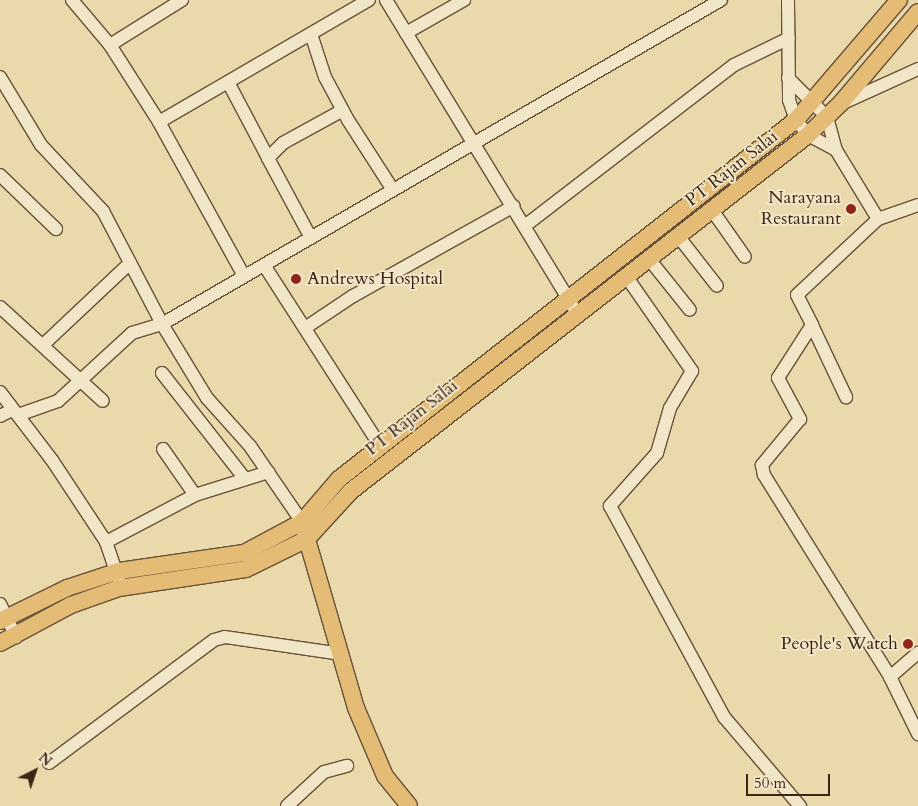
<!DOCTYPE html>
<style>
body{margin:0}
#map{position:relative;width:918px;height:806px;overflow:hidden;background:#ead9ab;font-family:Cardo,serif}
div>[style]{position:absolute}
.roads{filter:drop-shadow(1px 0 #68513a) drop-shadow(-1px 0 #68513a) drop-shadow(0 1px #68513a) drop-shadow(0 -1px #68513a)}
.minor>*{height:12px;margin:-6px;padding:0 6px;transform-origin:6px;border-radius:6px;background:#f1e6c8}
.major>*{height:16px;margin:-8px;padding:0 8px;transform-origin:8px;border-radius:8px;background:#e5bc76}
.dots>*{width:14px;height:14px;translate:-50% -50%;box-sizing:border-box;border:2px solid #f1e6c8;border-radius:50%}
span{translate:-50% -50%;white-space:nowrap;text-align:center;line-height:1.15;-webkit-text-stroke:4px #f1e6c8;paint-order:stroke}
.street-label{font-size:18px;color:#3d2414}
.poi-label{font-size:18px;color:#3d2414}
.right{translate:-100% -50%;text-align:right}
.left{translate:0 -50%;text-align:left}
.north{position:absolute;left:10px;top:746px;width:50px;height:50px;-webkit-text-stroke:4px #f1e6c8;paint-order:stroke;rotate:41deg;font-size:14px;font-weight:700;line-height:20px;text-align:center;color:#3d2414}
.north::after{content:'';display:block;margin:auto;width:18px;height:22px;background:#3d2414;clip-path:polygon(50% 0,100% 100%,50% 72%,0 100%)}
.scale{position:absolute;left:746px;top:774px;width:84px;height:22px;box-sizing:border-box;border:2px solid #3d2414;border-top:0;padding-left:6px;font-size:15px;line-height:18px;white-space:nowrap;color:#3d2414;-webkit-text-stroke:4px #f1e6c8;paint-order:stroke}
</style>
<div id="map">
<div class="roads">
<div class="minor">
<div style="left:72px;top:0;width:59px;rotate:49.8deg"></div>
<div style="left:110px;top:45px;width:91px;rotate:57.5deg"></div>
<div style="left:159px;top:122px;width:176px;rotate:61.1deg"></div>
<div style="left:386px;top:0;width:367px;rotate:58.6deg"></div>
<div style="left:788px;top:0;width:100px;rotate:89.4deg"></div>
<div style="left:789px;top:100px;width:21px;rotate:71deg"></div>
<div style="left:796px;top:120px;width:19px;rotate:51deg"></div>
<div style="left:808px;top:135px;width:32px;rotate:28deg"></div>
<div style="left:836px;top:150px;width:81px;rotate:58.7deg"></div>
<div style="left:878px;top:219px;width:42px;rotate:-19.3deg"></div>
<div style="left:406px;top:33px;width:67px;rotate:-29.6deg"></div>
<div style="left:311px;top:34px;width:45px;rotate:72deg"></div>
<div style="left:325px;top:77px;width:49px;rotate:61.9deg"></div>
<div style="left:348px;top:120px;width:83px;rotate:57.3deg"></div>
<div style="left:110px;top:45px;width:85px;rotate:-32deg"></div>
<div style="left:0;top:77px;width:79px;rotate:58.9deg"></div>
<div style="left:41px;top:145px;width:91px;rotate:46.8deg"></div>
<div style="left:103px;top:211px;width:127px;rotate:62.4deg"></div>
<div style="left:162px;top:324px;width:87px;rotate:58.7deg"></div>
<div style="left:207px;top:398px;width:64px;rotate:48.1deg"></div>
<div style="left:250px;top:446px;width:92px;rotate:55.6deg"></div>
<div style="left:788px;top:78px;width:55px;rotate:45deg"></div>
<div style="left:827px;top:117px;width:34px;rotate:75deg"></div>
<div style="left:228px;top:82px;width:86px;rotate:62.2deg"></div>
<div style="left:843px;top:103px;width:82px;rotate:-24.4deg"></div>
<div style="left:159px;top:122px;width:243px;rotate:-30.2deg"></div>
<div style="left:0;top:175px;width:78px;rotate:44deg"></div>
<div style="left:712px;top:210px;width:57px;rotate:54.9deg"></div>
<div style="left:878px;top:219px;width:111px;rotate:136.8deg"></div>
<div style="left:797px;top:295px;width:34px;rotate:63deg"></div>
<div style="left:812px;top:325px;width:63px;rotate:122.7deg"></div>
<div style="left:778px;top:378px;width:47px;rotate:61.8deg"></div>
<div style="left:800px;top:419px;width:60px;rotate:129.6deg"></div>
<div style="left:762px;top:465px;width:10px;rotate:79deg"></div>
<div style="left:764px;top:475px;width:238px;rotate:58deg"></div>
<div style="left:890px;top:677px;width:64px;rotate:63.8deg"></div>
<div style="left:526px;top:225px;width:262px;rotate:-37.6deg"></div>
<div style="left:734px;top:65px;width:61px;rotate:-26.1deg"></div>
<div style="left:678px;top:236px;width:63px;rotate:52deg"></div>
<div style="left:311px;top:238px;width:91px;rotate:-118.3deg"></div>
<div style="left:268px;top:158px;width:21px;rotate:-45deg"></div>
<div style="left:283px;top:143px;width:68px;rotate:-28.8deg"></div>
<div style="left:649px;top:259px;width:65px;rotate:51.2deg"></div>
<div style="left:264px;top:265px;width:216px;rotate:57.3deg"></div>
<div style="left:626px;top:276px;width:116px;rotate:55.2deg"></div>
<div style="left:692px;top:371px;width:43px;rotate:120.7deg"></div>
<div style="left:670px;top:408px;width:47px;rotate:106.1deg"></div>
<div style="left:657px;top:453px;width:71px;rotate:131.6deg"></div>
<div style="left:610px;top:506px;width:240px;rotate:61.6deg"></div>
<div style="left:724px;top:717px;width:117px;rotate:49.5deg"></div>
<div style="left:0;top:307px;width:139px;rotate:42.4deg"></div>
<div style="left:812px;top:325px;width:80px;rotate:64.7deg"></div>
<div style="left:305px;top:328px;width:58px;rotate:-33.7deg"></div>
<div style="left:353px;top:296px;width:184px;rotate:-29.2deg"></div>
<div style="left:44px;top:344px;width:118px;rotate:-43.3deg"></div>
<div style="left:162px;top:373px;width:135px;rotate:51.9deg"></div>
<div style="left:0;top:392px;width:86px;rotate:52.6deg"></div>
<div style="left:52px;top:460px;width:98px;rotate:56.6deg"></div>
<div style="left:106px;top:542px;width:40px;rotate:71.1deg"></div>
<div style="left:18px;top:415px;width:42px;rotate:-19.3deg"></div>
<div style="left:58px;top:401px;width:100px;rotate:-42.6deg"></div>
<div style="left:132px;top:333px;width:31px;rotate:-17deg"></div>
<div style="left:162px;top:324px;width:646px;rotate:-30.1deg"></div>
<div style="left:0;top:416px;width:13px;rotate:-27deg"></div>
<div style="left:163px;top:449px;width:56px;rotate:55.2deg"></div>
<div style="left:106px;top:542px;width:101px;rotate:-27.8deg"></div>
<div style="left:195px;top:495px;width:77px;rotate:-17.3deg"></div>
<div style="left:0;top:604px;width:37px;rotate:64deg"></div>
<div style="left:890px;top:677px;width:37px;rotate:-41deg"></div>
<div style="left:49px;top:763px;width:206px;rotate:-36.7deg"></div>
<div style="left:214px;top:640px;width:11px;rotate:-15deg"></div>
<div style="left:225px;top:637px;width:117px;rotate:8.3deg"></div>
<div style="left:287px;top:806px;width:50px;rotate:-42.6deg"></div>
<div style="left:324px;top:772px;width:24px;rotate:-15deg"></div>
</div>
<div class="major">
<div style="left:304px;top:529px;width:186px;rotate:73.8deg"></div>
<div style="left:356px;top:708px;width:74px;rotate:66.9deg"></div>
<div style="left:385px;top:776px;width:38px;rotate:51deg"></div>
<div style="left:0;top:621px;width:75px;rotate:-26.2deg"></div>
<div style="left:67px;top:588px;width:55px;rotate:-18.1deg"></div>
<div style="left:119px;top:571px;width:126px;rotate:-8.2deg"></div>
<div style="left:244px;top:553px;width:66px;rotate:-28.1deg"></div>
<div style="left:302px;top:522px;width:57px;rotate:-49.3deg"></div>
<div style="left:339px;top:479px;width:581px;rotate:-38.15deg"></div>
<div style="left:796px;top:120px;width:158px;rotate:-49.4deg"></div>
<div style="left:0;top:643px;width:81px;rotate:-28.2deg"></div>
<div style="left:71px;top:605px;width:51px;rotate:-19.5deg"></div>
<div style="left:119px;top:588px;width:128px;rotate:-8.5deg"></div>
<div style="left:246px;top:569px;width:68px;rotate:-26.2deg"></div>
<div style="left:307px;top:539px;width:65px;rotate:-47.5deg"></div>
<div style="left:351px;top:491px;width:579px;rotate:-37.92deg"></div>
<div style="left:808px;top:135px;width:46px;rotate:-44.1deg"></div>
<div style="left:841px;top:103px;width:119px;rotate:-49.8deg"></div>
</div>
</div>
<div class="dots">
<div style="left:851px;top:209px;background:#8f2418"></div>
<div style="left:296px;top:279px;background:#8f2418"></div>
<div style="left:908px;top:644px;background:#8f2418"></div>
</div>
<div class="street-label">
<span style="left:732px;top:169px;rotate:-38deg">PT Rajan Salai</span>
<span style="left:412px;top:418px;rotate:-38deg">PT Rajan Salai</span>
</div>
<div class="poi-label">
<span class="right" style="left:841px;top:209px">Narayana<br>Restaurant</span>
<span class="left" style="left:307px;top:279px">Andrews Hospital</span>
<span class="right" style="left:898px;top:644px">People's Watch</span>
</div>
<div class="north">N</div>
<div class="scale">50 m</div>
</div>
